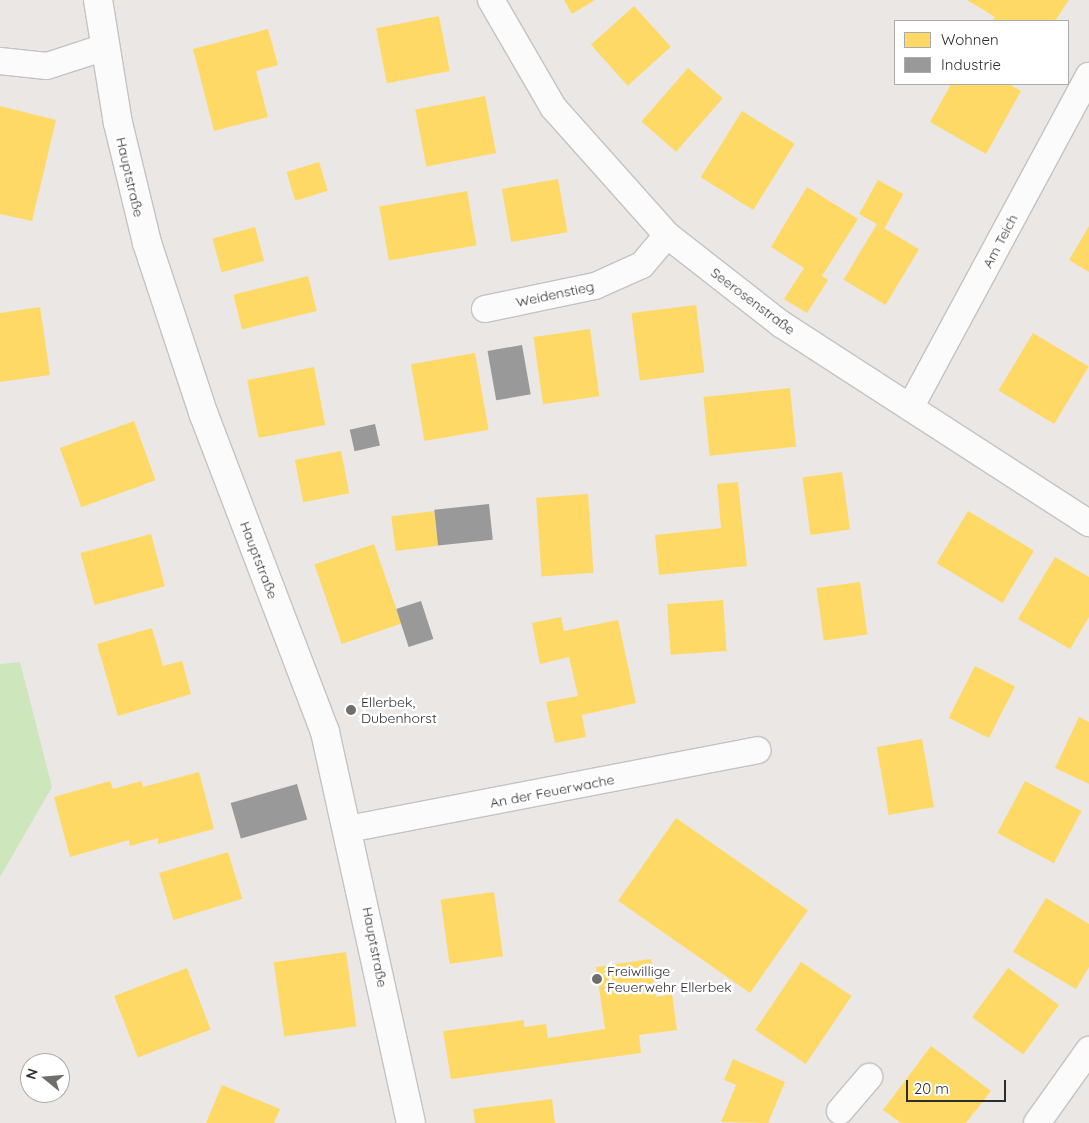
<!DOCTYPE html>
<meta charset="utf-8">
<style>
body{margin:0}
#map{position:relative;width:1089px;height:1123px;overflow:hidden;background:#eae7e4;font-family:Quicksand,sans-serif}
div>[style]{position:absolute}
.green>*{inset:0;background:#cde6bc}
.homes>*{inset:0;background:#ffd966;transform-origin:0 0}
.industry>*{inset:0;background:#999;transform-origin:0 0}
.roads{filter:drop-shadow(1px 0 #c4c3c4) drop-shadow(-1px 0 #c4c3c4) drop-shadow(0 1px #c4c3c4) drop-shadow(0 -1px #c4c3c4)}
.street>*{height:26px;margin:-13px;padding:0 13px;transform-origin:13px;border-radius:13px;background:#fcfbfb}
.secondary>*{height:28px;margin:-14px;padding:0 14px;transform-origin:14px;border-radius:14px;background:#fcfbfb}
.dots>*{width:14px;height:14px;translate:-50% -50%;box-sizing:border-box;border:2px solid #fff;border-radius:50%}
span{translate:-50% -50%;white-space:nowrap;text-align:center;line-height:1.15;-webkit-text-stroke:5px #fff;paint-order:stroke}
.street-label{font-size:14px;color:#2d2d2d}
.poi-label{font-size:14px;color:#2d2d2d}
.left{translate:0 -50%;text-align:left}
.legend{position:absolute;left:894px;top:20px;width:175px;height:65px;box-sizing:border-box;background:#fff;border:1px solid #ababab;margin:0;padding:6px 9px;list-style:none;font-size:15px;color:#2d2d2d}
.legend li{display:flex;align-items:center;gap:10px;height:25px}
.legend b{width:25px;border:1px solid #ababab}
.north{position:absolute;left:20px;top:1053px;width:50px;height:50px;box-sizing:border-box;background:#fff;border:1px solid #ababab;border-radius:50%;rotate:287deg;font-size:14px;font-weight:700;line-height:20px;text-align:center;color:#2d2d2d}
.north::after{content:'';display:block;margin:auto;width:18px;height:22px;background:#6f6e6d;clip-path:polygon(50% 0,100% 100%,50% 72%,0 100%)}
.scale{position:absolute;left:906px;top:1080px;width:100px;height:22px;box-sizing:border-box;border:2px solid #2d2d2d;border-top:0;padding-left:6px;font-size:15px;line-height:18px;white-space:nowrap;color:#2d2d2d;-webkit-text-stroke:4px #fff;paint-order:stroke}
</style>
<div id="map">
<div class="green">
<div style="clip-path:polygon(20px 662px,52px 787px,0 877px,0 664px)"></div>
</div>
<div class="homes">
<div style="clip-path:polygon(564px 0,595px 0,572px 14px)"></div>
<div style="clip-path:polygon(967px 0,1069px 0,1055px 21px,992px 21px,995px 17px)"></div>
<div style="left:634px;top:6px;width:55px;height:58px;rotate:48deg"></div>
<div style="left:439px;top:16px;width:56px;height:64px;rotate:79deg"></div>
<div style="clip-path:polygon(268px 29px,278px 65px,256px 71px,268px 117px,214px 131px,193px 49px)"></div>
<div style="left:688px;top:68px;width:46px;height:71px;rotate:41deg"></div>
<div style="clip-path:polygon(951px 84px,1009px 84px,1021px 91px,986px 154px,930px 122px)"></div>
<div style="left:485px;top:96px;width:58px;height:71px;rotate:79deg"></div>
<div style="clip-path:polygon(0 106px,56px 120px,32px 221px,0 214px)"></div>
<div style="left:742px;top:111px;width:62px;height:78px;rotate:32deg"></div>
<div style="left:319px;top:162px;width:30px;height:34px;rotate:73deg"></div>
<div style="left:558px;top:179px;width:54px;height:57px;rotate:80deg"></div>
<div style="left:878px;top:180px;width:29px;height:39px;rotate:29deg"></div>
<div style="clip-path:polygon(807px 187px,858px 219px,822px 276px,828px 280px,807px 313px,784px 299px,804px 268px,771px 247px)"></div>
<div style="left:467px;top:191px;width:55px;height:89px;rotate:80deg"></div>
<div style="left:877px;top:224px;width:49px;height:65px;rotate:31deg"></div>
<div style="clip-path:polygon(1089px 226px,1089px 272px,1069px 260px)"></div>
<div style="left:255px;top:227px;width:35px;height:44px;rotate:75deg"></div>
<div style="left:308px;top:276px;width:36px;height:77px;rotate:76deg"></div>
<div style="left:696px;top:305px;width:68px;height:65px;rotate:83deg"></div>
<div style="clip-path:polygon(40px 307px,50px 375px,0 382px,0 313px)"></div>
<div style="left:590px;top:329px;width:68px;height:57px;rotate:82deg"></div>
<div style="left:1033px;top:333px;width:65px;height:67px;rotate:31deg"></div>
<div style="left:475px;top:353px;width:78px;height:65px;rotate:80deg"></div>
<div style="left:314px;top:367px;width:59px;height:68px;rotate:79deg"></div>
<div style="left:790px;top:388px;width:59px;height:87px;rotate:84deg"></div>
<div style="left:134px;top:421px;width:63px;height:79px;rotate:70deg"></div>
<div style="left:341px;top:451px;width:43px;height:47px;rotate:79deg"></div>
<div style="left:842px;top:472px;width:58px;height:40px;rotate:82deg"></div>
<div style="clip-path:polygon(738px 482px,747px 566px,659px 575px,655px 535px,721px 528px,717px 484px)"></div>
<div style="left:588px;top:494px;width:79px;height:52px;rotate:86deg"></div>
<div style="left:434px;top:511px;width:35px;height:43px;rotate:83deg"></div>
<div style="left:968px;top:511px;width:77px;height:61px;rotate:31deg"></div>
<div style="left:151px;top:534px;width:54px;height:73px;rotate:75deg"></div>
<div style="left:374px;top:544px;width:84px;height:63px;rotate:71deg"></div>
<div style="clip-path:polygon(1055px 557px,1089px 577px,1089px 617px,1070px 649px,1018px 619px)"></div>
<div style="left:860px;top:582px;width:53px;height:44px;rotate:82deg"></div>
<div style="left:723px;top:600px;width:51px;height:56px;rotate:86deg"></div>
<div style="clip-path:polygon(561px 617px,564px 631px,618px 620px,636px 703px,582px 715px,586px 737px,555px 743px,546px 702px,578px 696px,569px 657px,540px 664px,532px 623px)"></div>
<div style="clip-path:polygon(152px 628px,163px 666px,182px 661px,191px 694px,118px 716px,97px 644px)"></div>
<div style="left:975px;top:666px;width:45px;height:58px;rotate:27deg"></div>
<div style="clip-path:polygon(1079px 717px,1089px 722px,1089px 784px,1055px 768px)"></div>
<div style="left:922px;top:739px;width:69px;height:46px;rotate:80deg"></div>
<div style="clip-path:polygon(199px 772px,214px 829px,158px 844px,158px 838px,130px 846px,129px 840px,70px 857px,54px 797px,110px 781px,113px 789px,141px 781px,143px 787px)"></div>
<div style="left:1025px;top:781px;width:64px;height:59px;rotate:28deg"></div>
<div style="left:676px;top:818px;width:161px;height:101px;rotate:35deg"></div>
<div style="left:228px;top:852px;width:49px;height:72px;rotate:73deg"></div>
<div style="left:494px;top:892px;width:65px;height:54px;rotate:82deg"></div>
<div style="clip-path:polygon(1046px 898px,1089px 924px,1089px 967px,1076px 989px,1013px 952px)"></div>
<div style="left:346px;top:952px;width:75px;height:73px;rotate:82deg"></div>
<div style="clip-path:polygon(651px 959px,656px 997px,672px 994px,677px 1030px,639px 1035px,641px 1053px,451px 1079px,443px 1031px,524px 1020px,524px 1027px,546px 1024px,548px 1038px,605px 1029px,596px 967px)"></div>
<div style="left:801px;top:962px;width:61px;height:82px;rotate:34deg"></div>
<div style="left:187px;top:968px;width:66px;height:78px;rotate:69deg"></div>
<div style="left:1008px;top:968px;width:63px;height:61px;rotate:36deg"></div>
<div style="clip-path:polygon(931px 1046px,991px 1091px,966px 1123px,901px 1123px,883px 1110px)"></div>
<div style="clip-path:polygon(733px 1059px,785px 1082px,768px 1123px,721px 1122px,736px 1085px,724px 1080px)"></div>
<div style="clip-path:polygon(222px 1085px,280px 1109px,274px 1123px,206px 1123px)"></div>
<div style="clip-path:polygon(552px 1099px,555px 1123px,475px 1123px,473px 1109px)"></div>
</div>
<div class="industry">
<div style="left:522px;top:345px;width:50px;height:35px;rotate:80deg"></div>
<div style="left:375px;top:424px;width:22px;height:26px;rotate:77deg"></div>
<div style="left:489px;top:504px;width:36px;height:55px;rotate:84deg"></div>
<div style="left:421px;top:601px;width:40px;height:26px;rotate:72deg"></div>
<div style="left:297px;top:784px;width:37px;height:69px;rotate:74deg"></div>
</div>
<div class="roads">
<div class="street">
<div style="left:491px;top:0;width:124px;rotate:59.9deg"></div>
<div style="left:553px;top:107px;width:171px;rotate:48.3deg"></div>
<div style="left:667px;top:235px;width:145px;rotate:38deg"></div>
<div style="left:781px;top:324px;width:367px;rotate:32.9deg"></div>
<div style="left:0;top:61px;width:47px;rotate:6.1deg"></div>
<div style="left:47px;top:66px;width:61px;rotate:-18.1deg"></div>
<div style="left:485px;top:309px;width:112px;rotate:-11.8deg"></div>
<div style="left:595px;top:286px;width:51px;rotate:-24.1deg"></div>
<div style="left:642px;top:265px;width:39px;rotate:-50deg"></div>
<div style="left:911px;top:406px;width:375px;rotate:-61.7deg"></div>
<div style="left:348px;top:829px;width:417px;rotate:-10.9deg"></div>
<div style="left:840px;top:1111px;width:45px;rotate:-49.5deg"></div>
<div style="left:1037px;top:1123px;width:90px;rotate:-54.5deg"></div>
</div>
<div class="secondary">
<div style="left:98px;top:0;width:125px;rotate:80.8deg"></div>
<div style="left:118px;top:123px;width:123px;rotate:76.4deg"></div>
<div style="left:147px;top:243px;width:181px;rotate:71.7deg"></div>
<div style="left:204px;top:415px;width:339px;rotate:69.1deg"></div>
<div style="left:325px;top:732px;width:400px;rotate:77.6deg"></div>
</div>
</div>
<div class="dots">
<div style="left:351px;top:710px;background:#6f6e6d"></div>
<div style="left:597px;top:979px;background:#6f6e6d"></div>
</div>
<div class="street-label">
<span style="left:130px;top:177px;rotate:77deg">Hauptstraße</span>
<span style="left:1000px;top:241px;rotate:-62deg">Am Teich</span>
<span style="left:555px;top:294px;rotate:-12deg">Weidenstieg</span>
<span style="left:753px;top:301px;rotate:37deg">Seerosenstraße</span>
<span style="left:259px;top:560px;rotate:69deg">Hauptstraße</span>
<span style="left:552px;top:791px;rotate:-11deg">An der Feuerwache</span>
<span style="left:375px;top:947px;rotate:79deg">Hauptstraße</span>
</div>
<div class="poi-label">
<span class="left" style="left:361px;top:710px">Ellerbek,<br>Dubenhorst</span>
<span class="left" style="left:607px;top:979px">Freiwillige<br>Feuerwehr Ellerbek</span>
</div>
<ul class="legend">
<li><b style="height:14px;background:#ffd966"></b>Wohnen</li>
<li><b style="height:14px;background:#999"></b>Industrie</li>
</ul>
<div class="north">N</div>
<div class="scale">20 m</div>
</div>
